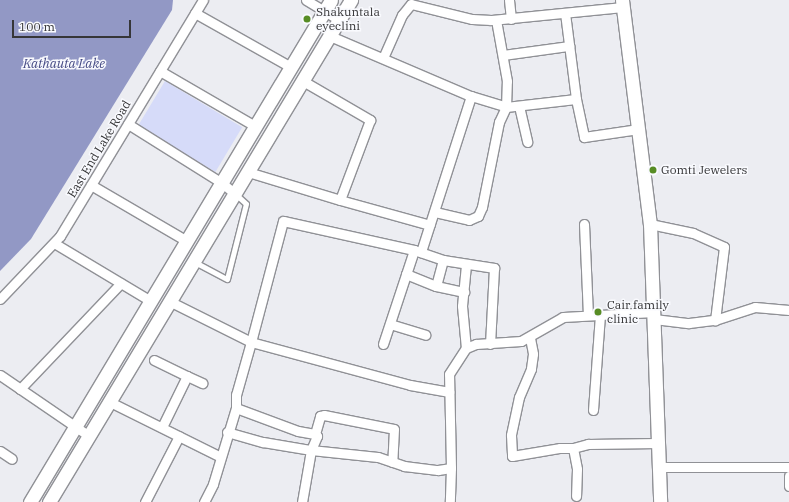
<!DOCTYPE html>
<style>
body{margin:0}
#map{position:relative;width:789px;height:502px;overflow:hidden;background:#ecedf2;font-family:"IBM Plex Serif",serif}
div>[style]{position:absolute}
.green>*{inset:0;background:#d6dbf9;transform-origin:0 0}
.water>*{inset:0;background:#9298c5}
.roads{filter:drop-shadow(1px 0 #909196) drop-shadow(-1px 0 #909196) drop-shadow(0 1px #909196) drop-shadow(0 -1px #909196)}
.lane>*{height:4.5px;margin:-2.25px;padding:0 2.25px;transform-origin:2.25px;border-radius:2.25px;background:#fff}
.street>*{height:9px;margin:-4.5px;padding:0 4.5px;transform-origin:4.5px;border-radius:4.5px;background:#fff}
.secondary>*{height:13px;margin:-6.5px;padding:0 6.5px;transform-origin:6.5px;border-radius:6.5px;background:#fff}
.dots>*{width:11px;height:11px;translate:-50% -50%;box-sizing:border-box;border:2px solid #f9fafe;border-radius:50%}
span{translate:-50% -50%;white-space:nowrap;text-align:center;line-height:1.15;-webkit-text-stroke:3px #f9fafe;paint-order:stroke}
.poi-label{font-size:12px;color:#363638}
.left{translate:0 -50%;text-align:left}
.street-label{font-size:12px;color:#363638}
.water-label{font-size:13px;color:#464b85;font-style:italic}
.scale{position:absolute;left:12px;top:20px;width:119px;height:18px;box-sizing:border-box;border:2px solid #363638;border-top:0;padding-left:5px;font-size:12px;line-height:14px;white-space:nowrap;color:#363638;-webkit-text-stroke:3px #f9fafe;paint-order:stroke}
</style>
<div id="map">
<div class="green">
<div style="left:165px;top:81px;width:90px;height:52px;rotate:31deg"></div>
</div>
<div class="water">
<div style="clip-path:polygon(0 0,173px 0,172px 10px,31px 239px,0 271px)"></div>
</div>
<div class="roads">
<div class="lane">
<div style="left:195px;top:262px;width:36px;rotate:28deg"></div>
<div style="left:227px;top:279px;width:77px;rotate:-75.8deg"></div>
<div style="left:246px;top:204px;width:15px;rotate:-138deg"></div>
</div>
<div class="street">
<div style="left:306px;top:0;width:39px;rotate:31deg"></div>
<div style="left:509px;top:0;width:19px;rotate:84deg"></div>
<div style="left:195px;top:13px;width:110px;rotate:29.4deg"></div>
<div style="left:565px;top:13px;width:87px;rotate:82.7deg"></div>
<div style="left:330px;top:36px;width:153px;rotate:23.1deg"></div>
<div style="left:471px;top:96px;width:164px;rotate:107.8deg"></div>
<div style="left:503px;top:55px;width:67px;rotate:-7.8deg"></div>
<div style="left:383px;top:58px;width:47px;rotate:-66.2deg"></div>
<div style="left:402px;top:15px;width:14px;rotate:-51deg"></div>
<div style="left:411px;top:4px;width:63px;rotate:13.8deg"></div>
<div style="left:472px;top:19px;width:19px;rotate:3deg"></div>
<div style="left:491px;top:20px;width:133px;rotate:-5.6deg"></div>
<div style="left:160px;top:71px;width:110px;rotate:30.1deg"></div>
<div style="left:303px;top:81px;width:78px;rotate:30.2deg"></div>
<div style="left:370px;top:120px;width:85px;rotate:110.6deg"></div>
<div style="left:340px;top:200px;width:93px;rotate:15.5deg"></div>
<div style="left:471px;top:96px;width:37px;rotate:17deg"></div>
<div style="left:506px;top:107px;width:70px;rotate:-6.5deg"></div>
<div style="left:576px;top:99px;width:39px;rotate:78deg"></div>
<div style="left:584px;top:137px;width:55px;rotate:-8.4deg"></div>
<div style="left:519px;top:106px;width:37px;rotate:77deg"></div>
<div style="left:128px;top:124px;width:111px;rotate:32.1deg"></div>
<div style="left:222px;top:183px;width:17px;rotate:40deg"></div>
<div style="left:248px;top:172px;width:96px;rotate:16.9deg"></div>
<div style="left:91px;top:185px;width:111px;rotate:30.3deg"></div>
<div style="left:435px;top:212px;width:35px;rotate:13deg"></div>
<div style="left:469px;top:220px;width:10px;rotate:-24deg"></div>
<div style="left:478px;top:216px;width:10px;rotate:-66deg"></div>
<div style="left:482px;top:207px;width:87px;rotate:-78.7deg"></div>
<div style="left:499px;top:122px;width:17px;rotate:-65deg"></div>
<div style="left:506px;top:107px;width:26px;rotate:-88deg"></div>
<div style="left:507px;top:81px;width:62px;rotate:-100.2deg"></div>
<div style="left:584px;top:224px;width:91px;rotate:87.5deg"></div>
<div style="left:650px;top:224px;width:44px;rotate:11.8deg"></div>
<div style="left:693px;top:233px;width:34px;rotate:24deg"></div>
<div style="left:724px;top:247px;width:74px;rotate:97deg"></div>
<div style="left:54px;top:243px;width:113px;rotate:30.9deg"></div>
<div style="left:414px;top:250px;width:134px;rotate:-167.5deg"></div>
<div style="left:283px;top:221px;width:125px;rotate:104.8deg"></div>
<div style="left:251px;top:342px;width:165px;rotate:15.1deg"></div>
<div style="left:410px;top:385px;width:40px;rotate:10deg"></div>
<div style="left:466px;top:265px;width:41px;rotate:95.6deg"></div>
<div style="left:462px;top:306px;width:42px;rotate:84.6deg"></div>
<div style="left:406px;top:274px;width:32px;rotate:22deg"></div>
<div style="left:436px;top:286px;width:29px;rotate:12deg"></div>
<div style="left:436px;top:286px;width:27px;rotate:-75deg"></div>
<div style="left:0;top:299px;width:87px;rotate:-46.4deg"></div>
<div style="left:60px;top:236px;width:276px;rotate:-58.8deg"></div>
<div style="left:171px;top:302px;width:89px;rotate:26.6deg"></div>
<div style="left:251px;top:342px;width:55px;rotate:105.8deg"></div>
<div style="left:236px;top:395px;width:13px;rotate:90deg"></div>
<div style="left:236px;top:408px;width:66px;rotate:20.4deg"></div>
<div style="left:298px;top:431px;width:17px;rotate:10deg"></div>
<div style="left:315px;top:434px;width:3px;rotate:45deg"></div>
<div style="left:317px;top:436px;width:15px;rotate:113deg"></div>
<div style="left:311px;top:450px;width:67px;rotate:6deg"></div>
<div style="left:378px;top:457px;width:28px;rotate:19deg"></div>
<div style="left:404px;top:466px;width:34px;rotate:7deg"></div>
<div style="left:438px;top:470px;width:13px;rotate:-9deg"></div>
<div style="left:451px;top:468px;width:34px;rotate:92deg"></div>
<div style="left:654px;top:319px;width:35px;rotate:7deg"></div>
<div style="left:689px;top:323px;width:26px;rotate:-7deg"></div>
<div style="left:715px;top:320px;width:42px;rotate:-18deg"></div>
<div style="left:755px;top:307px;width:34px;rotate:5deg"></div>
<div style="left:390px;top:324px;width:37px;rotate:17deg"></div>
<div style="left:530px;top:338px;width:16px;rotate:79deg"></div>
<div style="left:533px;top:354px;width:15px;rotate:98deg"></div>
<div style="left:531px;top:369px;width:30px;rotate:113deg"></div>
<div style="left:519px;top:397px;width:39px;rotate:102deg"></div>
<div style="left:511px;top:435px;width:21px;rotate:87deg"></div>
<div style="left:512px;top:456px;width:49px;rotate:-9.5deg"></div>
<div style="left:560px;top:448px;width:13px"></div>
<div style="left:573px;top:448px;width:21px;rotate:79deg"></div>
<div style="left:577px;top:469px;width:27px;rotate:92deg"></div>
<div style="left:383px;top:344px;width:99px;rotate:-71.7deg"></div>
<div style="left:414px;top:250px;width:31px;rotate:19deg"></div>
<div style="left:443px;top:260px;width:52px;rotate:8.9deg"></div>
<div style="left:494px;top:268px;width:76px;rotate:93deg"></div>
<div style="left:154px;top:360px;width:37px;rotate:26deg"></div>
<div style="left:187px;top:376px;width:57px;rotate:116.1deg"></div>
<div style="left:0;top:375px;width:108px;rotate:34.4deg"></div>
<div style="left:187px;top:376px;width:17px;rotate:25deg"></div>
<div style="left:20px;top:389px;width:146px;rotate:-46.4deg"></div>
<div style="left:110px;top:402px;width:122px;rotate:26.4deg"></div>
<div style="left:593px;top:410px;width:95px;rotate:-85.8deg"></div>
<div style="left:227px;top:432px;width:37px;rotate:16deg"></div>
<div style="left:263px;top:442px;width:49px;rotate:9.5deg"></div>
<div style="left:311px;top:450px;width:53px;rotate:99.8deg"></div>
<div style="left:315px;top:434px;width:19px;rotate:-74deg"></div>
<div style="left:320px;top:416px;width:4px;rotate:-14deg"></div>
<div style="left:324px;top:415px;width:71px;rotate:11.3deg"></div>
<div style="left:394px;top:429px;width:33px;rotate:93deg"></div>
<div style="left:573px;top:448px;width:16px;rotate:-15deg"></div>
<div style="left:588px;top:444px;width:70px;rotate:-0.8deg"></div>
<div style="left:0;top:451px;width:14px;rotate:34deg"></div>
<div style="left:659px;top:467px;width:130px"></div>
<div style="left:451px;top:468px;width:94px;rotate:-91.2deg"></div>
<div style="left:449px;top:374px;width:31px;rotate:-57deg"></div>
<div style="left:466px;top:348px;width:11px;rotate:-22deg"></div>
<div style="left:476px;top:344px;width:45px;rotate:-3.8deg"></div>
<div style="left:521px;top:341px;width:48px;rotate:-29.7deg"></div>
<div style="left:563px;top:317px;width:91px;rotate:-3.1deg"></div>
<div style="left:789px;top:476px;width:10px;rotate:90deg"></div>
<div style="left:145px;top:502px;width:74px;rotate:-62.7deg"></div>
<div style="left:204px;top:502px;width:20px;rotate:-63deg"></div>
<div style="left:213px;top:484px;width:79px;rotate:-73.2deg"></div>
</div>
<div class="secondary">
<div style="left:622px;top:0;width:226px;rotate:82.9deg"></div>
<div style="left:650px;top:224px;width:278px;rotate:87.9deg"></div>
<div style="left:30px;top:502px;width:585px;rotate:-59.05deg"></div>
<div style="left:49px;top:502px;width:586px;rotate:-58.97deg"></div>
</div>
</div>
<div class="dots">
<div style="left:307px;top:19px;background:#578c24"></div>
<div style="left:653px;top:170px;background:#578c24"></div>
<div style="left:598px;top:312px;background:#578c24"></div>
</div>
<div class="poi-label">
<span class="left" style="left:316px;top:19px">Shakuntala<br>eyeclini</span>
<span class="left" style="left:661px;top:170px">Gomti Jewelers</span>
<span class="left" style="left:607px;top:312px">Cair family<br>clinic</span>
</div>
<div class="street-label">
<span style="left:99px;top:149px;rotate:-59deg">East End Lake Road</span>
</div>
<div class="water-label">
<span style="left:64px;top:64px">Kathauta Lake</span>
</div>
<div class="scale">100 m</div>
</div>
